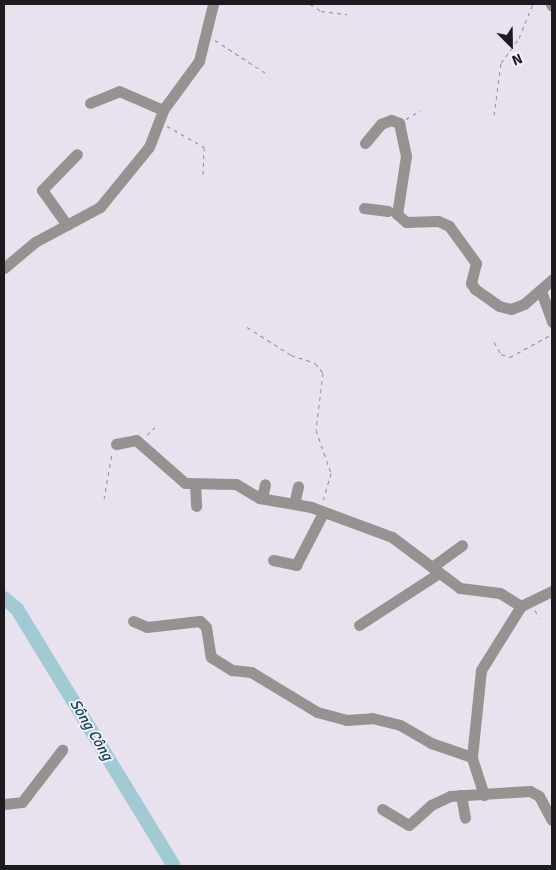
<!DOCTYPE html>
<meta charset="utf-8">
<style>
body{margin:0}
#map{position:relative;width:556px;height:870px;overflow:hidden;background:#e8e1ee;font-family:Signika,sans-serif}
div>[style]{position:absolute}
.river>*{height:14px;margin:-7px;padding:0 7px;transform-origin:7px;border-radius:7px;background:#a1cad4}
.path>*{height:1px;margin-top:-0.5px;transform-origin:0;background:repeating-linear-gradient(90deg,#948f98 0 4px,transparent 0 8px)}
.minor>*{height:11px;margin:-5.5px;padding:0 5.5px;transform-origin:5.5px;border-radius:5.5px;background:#989191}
span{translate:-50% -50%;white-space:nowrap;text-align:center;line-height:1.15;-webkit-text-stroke:4px #f5eefc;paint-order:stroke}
.water-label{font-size:15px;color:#0b4752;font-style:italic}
.frame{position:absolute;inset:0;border:5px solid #1c1a1e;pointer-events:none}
.north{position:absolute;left:486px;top:20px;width:50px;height:50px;-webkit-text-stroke:4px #f5eefc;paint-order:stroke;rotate:157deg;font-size:14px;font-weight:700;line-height:20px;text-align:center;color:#1c1a1e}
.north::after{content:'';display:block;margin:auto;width:18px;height:22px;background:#1c1a1e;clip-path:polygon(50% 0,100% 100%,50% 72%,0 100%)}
</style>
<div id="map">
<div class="river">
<div style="left:4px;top:598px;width:17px;rotate:40deg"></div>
<div style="left:17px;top:609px;width:301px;rotate:58.6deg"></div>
</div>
<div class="path">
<div style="left:310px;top:4px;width:13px;rotate:32deg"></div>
<div style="left:321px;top:11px;width:26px;rotate:7deg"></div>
<div style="left:215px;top:40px;width:62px;rotate:33.2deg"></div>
<div style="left:494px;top:115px;width:52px;rotate:-82.3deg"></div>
<div style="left:501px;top:63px;width:31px;rotate:-54deg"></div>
<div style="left:519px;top:38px;width:37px;rotate:-68deg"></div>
<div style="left:406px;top:119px;width:17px;rotate:-31deg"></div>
<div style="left:167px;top:126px;width:43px;rotate:29.6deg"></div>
<div style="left:204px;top:147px;width:30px;rotate:92deg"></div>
<div style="left:247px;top:327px;width:52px;rotate:32.5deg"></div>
<div style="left:291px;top:355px;width:25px;rotate:18deg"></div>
<div style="left:315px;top:363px;width:13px;rotate:51deg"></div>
<div style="left:323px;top:373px;width:57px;rotate:97deg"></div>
<div style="left:316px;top:430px;width:46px;rotate:70.8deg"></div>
<div style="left:331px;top:473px;width:29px;rotate:106deg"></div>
<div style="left:494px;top:342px;width:14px;rotate:60deg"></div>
<div style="left:501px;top:354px;width:9px;rotate:18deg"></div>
<div style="left:510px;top:357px;width:48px;rotate:-28.7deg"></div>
<div style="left:552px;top:399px;width:8px;rotate:90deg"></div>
<div style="left:147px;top:435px;width:11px;rotate:-45deg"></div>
<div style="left:104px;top:499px;width:47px;rotate:-80.1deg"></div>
<div style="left:535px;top:610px;width:9px;rotate:63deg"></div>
</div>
<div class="minor">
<div style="left:551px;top:4px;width:2px;rotate:63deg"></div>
<div style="left:90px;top:103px;width:31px;rotate:-22deg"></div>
<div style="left:119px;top:91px;width:48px;rotate:23.4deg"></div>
<div style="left:365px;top:143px;width:25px;rotate:-50deg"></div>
<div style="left:381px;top:124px;width:11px;rotate:-22deg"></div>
<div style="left:391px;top:120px;width:9px;rotate:21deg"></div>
<div style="left:399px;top:123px;width:34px;rotate:78deg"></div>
<div style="left:406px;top:156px;width:59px;rotate:98.8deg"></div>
<div style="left:397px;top:214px;width:12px;rotate:42deg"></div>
<div style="left:406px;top:222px;width:32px;rotate:-2deg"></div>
<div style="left:438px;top:221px;width:12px;rotate:24deg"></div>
<div style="left:449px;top:226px;width:46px;rotate:53.9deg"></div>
<div style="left:476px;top:263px;width:21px;rotate:104deg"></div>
<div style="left:471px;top:283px;width:7px;rotate:56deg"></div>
<div style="left:475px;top:289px;width:29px;rotate:35deg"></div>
<div style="left:499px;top:306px;width:12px;rotate:14deg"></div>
<div style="left:511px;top:309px;width:14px;rotate:-21deg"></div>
<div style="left:524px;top:304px;width:37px;rotate:-41deg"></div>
<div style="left:364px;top:208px;width:24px;rotate:7deg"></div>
<div style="left:67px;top:225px;width:43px;rotate:-125.5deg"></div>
<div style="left:42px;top:190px;width:50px;rotate:-45.8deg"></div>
<div style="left:4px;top:268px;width:40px;rotate:-40deg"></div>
<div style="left:35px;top:242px;width:74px;rotate:-28.3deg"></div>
<div style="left:100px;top:207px;width:77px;rotate:-50.8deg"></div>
<div style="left:149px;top:147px;width:40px;rotate:-69deg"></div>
<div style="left:163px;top:110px;width:61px;rotate:-53.7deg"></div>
<div style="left:199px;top:61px;width:59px;rotate:-76.2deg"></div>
<div style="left:541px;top:291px;width:33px;rotate:70deg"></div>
<div style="left:116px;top:444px;width:20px;rotate:-11deg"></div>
<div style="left:136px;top:440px;width:65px;rotate:41.3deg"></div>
<div style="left:185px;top:483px;width:51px;rotate:1.1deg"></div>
<div style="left:236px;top:484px;width:27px;rotate:31deg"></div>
<div style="left:259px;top:498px;width:53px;rotate:9.8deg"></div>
<div style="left:311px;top:507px;width:86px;rotate:20.3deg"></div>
<div style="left:392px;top:537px;width:85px;rotate:36.9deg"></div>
<div style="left:460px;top:588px;width:40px;rotate:7.1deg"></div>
<div style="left:500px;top:593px;width:25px;rotate:32deg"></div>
<div style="left:195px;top:484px;width:22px;rotate:87deg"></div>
<div style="left:262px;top:498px;width:14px;rotate:-78deg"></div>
<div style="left:294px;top:504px;width:18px;rotate:-77deg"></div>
<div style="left:273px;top:560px;width:24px;rotate:12deg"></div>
<div style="left:296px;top:565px;width:59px;rotate:-62.6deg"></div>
<div style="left:432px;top:567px;width:37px;rotate:-36deg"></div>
<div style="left:133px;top:621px;width:15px;rotate:23deg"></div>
<div style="left:147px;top:627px;width:53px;rotate:-6.5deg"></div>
<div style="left:200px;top:621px;width:8px;rotate:45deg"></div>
<div style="left:206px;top:627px;width:30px;rotate:81deg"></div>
<div style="left:211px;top:657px;width:25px;rotate:32deg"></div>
<div style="left:232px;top:670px;width:19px;rotate:6deg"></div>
<div style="left:251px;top:672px;width:77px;rotate:31.2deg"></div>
<div style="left:317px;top:712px;width:30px;rotate:15deg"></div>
<div style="left:346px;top:720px;width:26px;rotate:-4deg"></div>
<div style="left:372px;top:718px;width:29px;rotate:14deg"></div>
<div style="left:400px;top:725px;width:36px;rotate:30deg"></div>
<div style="left:431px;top:743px;width:43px;rotate:18.9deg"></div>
<div style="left:359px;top:625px;width:95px;rotate:-33deg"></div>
<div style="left:461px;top:795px;width:23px;rotate:80deg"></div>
<div style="left:484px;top:795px;width:40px;rotate:-108deg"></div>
<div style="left:472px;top:757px;width:87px;rotate:-84.1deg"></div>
<div style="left:481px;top:670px;width:75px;rotate:-58deg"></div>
<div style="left:521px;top:606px;width:34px;rotate:-26deg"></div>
<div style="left:4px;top:804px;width:18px;rotate:-6deg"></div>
<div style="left:22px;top:802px;width:66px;rotate:-52.4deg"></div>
<div style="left:382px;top:809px;width:31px;rotate:31deg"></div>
<div style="left:409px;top:825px;width:30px;rotate:-42deg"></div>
<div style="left:431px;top:805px;width:21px;rotate:-25deg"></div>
<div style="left:450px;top:796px;width:80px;rotate:-3.6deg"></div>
<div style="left:530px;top:791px;width:10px;rotate:29deg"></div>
<div style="left:539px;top:796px;width:27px;rotate:62deg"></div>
</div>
<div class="water-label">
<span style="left:91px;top:730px;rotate:59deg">Sông Công</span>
</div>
<div class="frame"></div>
<div class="north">N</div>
</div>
